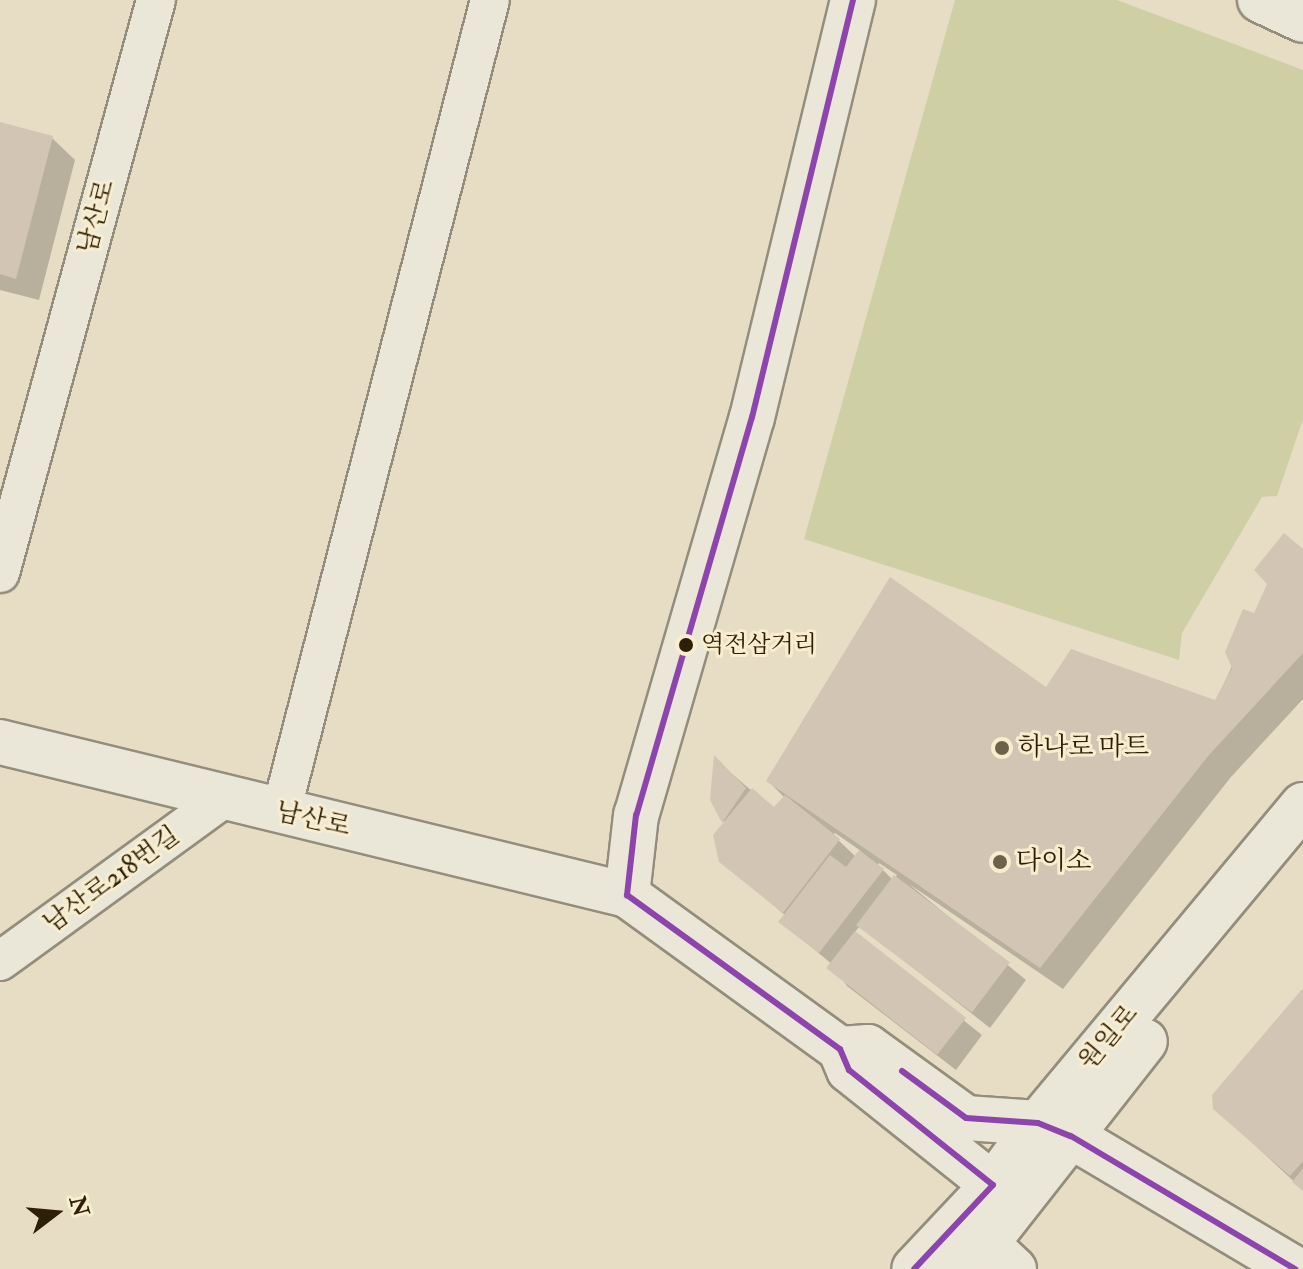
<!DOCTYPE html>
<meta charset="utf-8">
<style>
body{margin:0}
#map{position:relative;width:1303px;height:1269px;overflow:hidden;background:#e6ddc4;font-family:"IM FELL Double Pica","Noto Serif KR",serif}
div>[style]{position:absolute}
.green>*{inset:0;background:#cfcfa5}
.shadow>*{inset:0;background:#0003}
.building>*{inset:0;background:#d3c5b3;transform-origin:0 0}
.roads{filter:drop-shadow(2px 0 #948d7c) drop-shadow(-2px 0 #948d7c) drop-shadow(0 2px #948d7c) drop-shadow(0 -2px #948d7c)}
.minor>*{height:38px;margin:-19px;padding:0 19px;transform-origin:19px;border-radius:19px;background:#eae6d8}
.tertiary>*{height:44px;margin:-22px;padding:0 22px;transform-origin:22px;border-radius:22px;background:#eae6d8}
.secondary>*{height:44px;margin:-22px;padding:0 22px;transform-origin:22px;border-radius:22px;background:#eae6d8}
.bus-1>*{height:6px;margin:-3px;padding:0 3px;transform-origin:3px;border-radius:3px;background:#8e44ad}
.dots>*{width:22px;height:22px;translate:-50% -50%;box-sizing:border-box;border:4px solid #f8edcf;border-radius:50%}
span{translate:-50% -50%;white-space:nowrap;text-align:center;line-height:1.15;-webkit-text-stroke:6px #f8edcf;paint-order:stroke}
.bus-label{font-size:24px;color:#2e1f08}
.left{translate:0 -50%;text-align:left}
.street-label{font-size:26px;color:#2e1f08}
.poi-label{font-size:26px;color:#2e1f08}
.north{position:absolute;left:16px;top:1173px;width:80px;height:80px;-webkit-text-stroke:6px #f8edcf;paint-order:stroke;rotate:74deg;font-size:22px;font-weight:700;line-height:32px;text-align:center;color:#2e1f08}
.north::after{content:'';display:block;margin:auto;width:28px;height:36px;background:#2e1f08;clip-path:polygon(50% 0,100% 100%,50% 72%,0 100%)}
</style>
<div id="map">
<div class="green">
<div style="clip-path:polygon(955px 0,1117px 0,1303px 70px,1303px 419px,1277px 496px,1262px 497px,1182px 633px,1179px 660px,804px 539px)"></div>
</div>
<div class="shadow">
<div style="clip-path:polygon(0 124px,52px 138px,75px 160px,39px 300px,0 290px)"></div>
<div style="clip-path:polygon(evenodd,1303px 552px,1303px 699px,1231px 777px,1063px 989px,909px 884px,1026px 980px,990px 1028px,860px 926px,854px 933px,982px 1035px,956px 1070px,847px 986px,833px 965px,781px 922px,786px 916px,721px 861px,725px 824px,712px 800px,716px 760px,774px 810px,785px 798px,768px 781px,1046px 690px,1215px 703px,1255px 616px,1303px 552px,835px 833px,861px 851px,856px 857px,833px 835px,835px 833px,1303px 552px,879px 863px,897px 875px,893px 880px,878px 865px,879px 863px)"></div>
<div style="clip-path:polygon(1303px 991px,1303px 1190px,1215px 1108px)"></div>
</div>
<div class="building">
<div style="clip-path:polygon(0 122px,53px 136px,16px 279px,0 274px)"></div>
<div style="clip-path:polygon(1284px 533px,1303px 549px,1303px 653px,1209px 755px,1040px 968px,766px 781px,890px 577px,1046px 687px,1071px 649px,1215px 700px,1232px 668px,1225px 652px,1243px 609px,1254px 613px,1267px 584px,1254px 570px)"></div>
<div style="clip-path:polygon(714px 755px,746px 788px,722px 823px,710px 800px)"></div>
<div style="clip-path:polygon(752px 788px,774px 807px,785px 795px,840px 839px,783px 913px,719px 862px,713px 835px)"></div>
<div style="clip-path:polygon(859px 850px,884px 869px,819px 953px,778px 922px,830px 855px,846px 867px)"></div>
<div style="left:894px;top:875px;width:145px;height:63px;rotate:37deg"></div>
<div style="left:855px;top:931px;width:141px;height:47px;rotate:38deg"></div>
<div style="clip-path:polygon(1303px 988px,1303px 1161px,1290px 1176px,1213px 1109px,1212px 1095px)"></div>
<div style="clip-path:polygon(1303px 1168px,1303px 1191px,1292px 1182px)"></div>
</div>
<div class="roads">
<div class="minor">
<div style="left:0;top:573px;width:594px;rotate:-74.77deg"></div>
<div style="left:281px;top:812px;width:838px;rotate:-75.57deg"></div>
<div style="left:0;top:961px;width:276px;rotate:-36deg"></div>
</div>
<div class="tertiary">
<div style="left:1260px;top:0;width:47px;rotate:24.9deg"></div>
<div style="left:0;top:742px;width:645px;rotate:13.71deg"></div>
<div style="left:989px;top:1221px;width:36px;rotate:-84deg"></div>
<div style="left:993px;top:1185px;width:77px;rotate:-54deg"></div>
<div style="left:1038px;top:1123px;width:414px;rotate:-50.2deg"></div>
<div style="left:993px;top:1235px;width:246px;rotate:-51.9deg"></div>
</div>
<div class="secondary">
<div style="left:853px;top:0;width:429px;rotate:103.6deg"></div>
<div style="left:752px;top:417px;width:415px;rotate:106.2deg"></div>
<div style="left:636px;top:815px;width:81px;rotate:96.4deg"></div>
<div style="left:627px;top:895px;width:263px;rotate:35.9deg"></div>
<div style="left:840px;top:1049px;width:23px;rotate:67deg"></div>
<div style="left:849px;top:1070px;width:184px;rotate:38.6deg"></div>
<div style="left:993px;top:1185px;width:115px;rotate:133.2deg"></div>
<div style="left:840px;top:1049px;width:28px;rotate:-4deg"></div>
<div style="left:868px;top:1047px;width:121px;rotate:35.9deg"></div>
<div style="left:966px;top:1118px;width:72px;rotate:4deg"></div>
<div style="left:1038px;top:1123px;width:35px;rotate:22deg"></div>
<div style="left:1071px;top:1136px;width:261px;rotate:30.7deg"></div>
<div style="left:963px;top:1269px;width:35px;rotate:-46deg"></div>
<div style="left:987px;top:1244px;width:37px;rotate:43deg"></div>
</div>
</div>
<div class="bus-1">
<div style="left:853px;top:0;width:429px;rotate:103.6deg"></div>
<div style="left:752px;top:417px;width:415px;rotate:106.2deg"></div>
<div style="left:636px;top:815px;width:81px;rotate:96.4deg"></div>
<div style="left:627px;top:895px;width:263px;rotate:35.9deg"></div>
<div style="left:840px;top:1049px;width:23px;rotate:67deg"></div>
<div style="left:849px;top:1070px;width:184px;rotate:38.6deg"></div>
<div style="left:993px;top:1185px;width:115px;rotate:133.2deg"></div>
<div style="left:902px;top:1071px;width:79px;rotate:36.3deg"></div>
<div style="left:966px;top:1118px;width:72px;rotate:4deg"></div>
<div style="left:1038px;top:1123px;width:35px;rotate:22deg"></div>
<div style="left:1071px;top:1136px;width:261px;rotate:30.7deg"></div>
</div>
<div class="dots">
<div style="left:686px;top:645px;background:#2e1f08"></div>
<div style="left:1002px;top:748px;background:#6e624a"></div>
<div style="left:1000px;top:862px;background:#6e624a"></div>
</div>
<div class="bus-label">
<span class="left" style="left:701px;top:645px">역전삼거리</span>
</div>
<div class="street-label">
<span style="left:97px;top:217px;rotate:-75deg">남산로</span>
<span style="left:313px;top:820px;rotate:13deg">남산로</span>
<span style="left:112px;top:880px;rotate:-36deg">남산로218번길</span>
<span style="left:1109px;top:1038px;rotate:-50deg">원일로</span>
</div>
<div class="poi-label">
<span class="left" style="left:1018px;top:748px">하나로 마트</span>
<span class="left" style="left:1016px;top:862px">다이소</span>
</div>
<div class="north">N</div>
</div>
